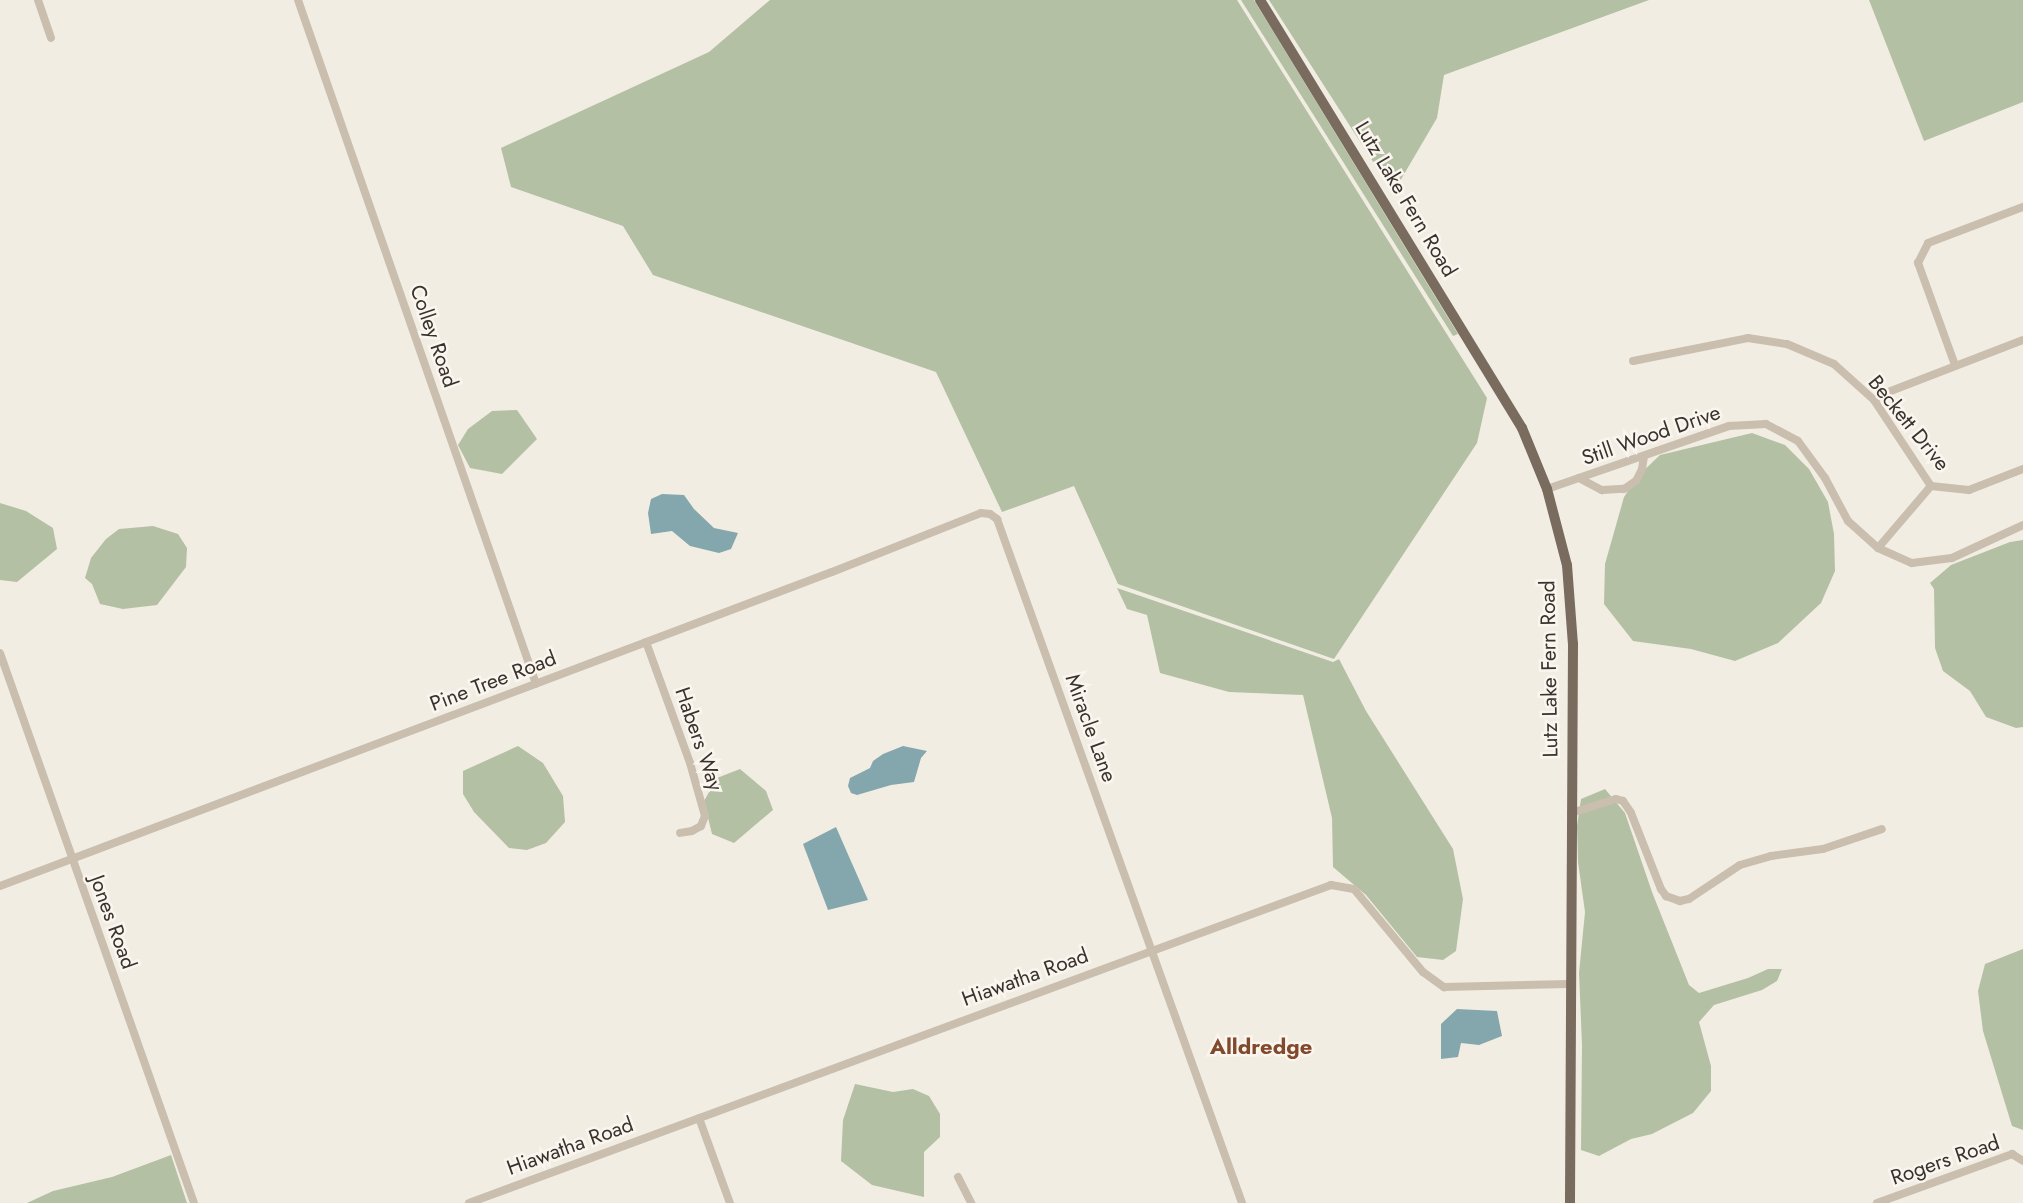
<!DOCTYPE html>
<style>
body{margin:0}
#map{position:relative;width:2023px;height:1203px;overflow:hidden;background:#f2ede3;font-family:Jost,sans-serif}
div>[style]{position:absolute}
.green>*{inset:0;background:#b4c0a3}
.water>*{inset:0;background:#84a7ad}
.minor>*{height:8px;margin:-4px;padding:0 4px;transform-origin:4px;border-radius:4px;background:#cabeaf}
.major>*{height:10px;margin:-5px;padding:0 5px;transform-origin:5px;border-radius:5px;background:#7a6b5f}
span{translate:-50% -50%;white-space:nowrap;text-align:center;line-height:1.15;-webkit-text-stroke:5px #faf6ef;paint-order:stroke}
.street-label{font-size:21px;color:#39322d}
.neighbourhood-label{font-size:22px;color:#824a2c;font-weight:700}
</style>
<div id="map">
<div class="green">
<div style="clip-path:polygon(770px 0,1237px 0,1487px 398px,1477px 443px,1334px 659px,1118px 584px,1074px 486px,1002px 512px,936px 372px,653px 275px,623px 226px,511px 187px,501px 148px,709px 52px)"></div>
<div style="clip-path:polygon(1241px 0,1254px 0,1458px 334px,1453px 336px)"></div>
<div style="clip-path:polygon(1269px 0,1649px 0,1444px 75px,1437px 118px,1393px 193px)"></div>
<div style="clip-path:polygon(1869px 0,2023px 0,2023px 102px,1924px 141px)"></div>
<div style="clip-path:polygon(517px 410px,537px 439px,502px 474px,470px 468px,458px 445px,468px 429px,492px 411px)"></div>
<div style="clip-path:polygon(1752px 433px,1785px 445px,1809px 469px,1828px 502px,1834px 534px,1835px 571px,1821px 603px,1778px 643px,1735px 661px,1691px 649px,1633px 641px,1604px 604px,1605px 564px,1624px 497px,1638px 476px,1660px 455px)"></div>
<div style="clip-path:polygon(0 503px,26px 511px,53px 528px,57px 549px,17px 582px,0 580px)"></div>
<div style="clip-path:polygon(153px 526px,178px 534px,187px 548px,186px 567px,157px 605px,123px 609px,100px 604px,92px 584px,85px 578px,91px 558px,106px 539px,119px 529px)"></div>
<div style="clip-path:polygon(2023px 540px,2023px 727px,2016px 728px,1986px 717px,1970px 691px,1943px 671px,1935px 648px,1934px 589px,1930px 583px,1951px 565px,2010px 542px)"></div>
<div style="clip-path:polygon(1117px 588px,1333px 662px,1339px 659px,1366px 711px,1453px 849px,1463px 899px,1456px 951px,1443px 960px,1417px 957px,1366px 895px,1333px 867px,1332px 818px,1303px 695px,1229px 692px,1160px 673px,1147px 615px,1127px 609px)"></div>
<div style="clip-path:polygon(518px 746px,543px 763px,563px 796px,565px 822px,546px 843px,527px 850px,509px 848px,474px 812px,463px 794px,463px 771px)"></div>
<div style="clip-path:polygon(740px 769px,766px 791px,773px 810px,734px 843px,712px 834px,704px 801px,717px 778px)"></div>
<div style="clip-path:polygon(1605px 789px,1625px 813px,1652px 892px,1689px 985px,1699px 993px,1748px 978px,1768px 969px,1782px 969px,1777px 981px,1762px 990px,1714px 1005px,1699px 1022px,1711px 1066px,1711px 1091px,1693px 1113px,1652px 1134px,1631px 1139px,1599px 1156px,1581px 1150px,1582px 1045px,1579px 973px,1585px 912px,1578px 862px,1577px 826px,1581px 799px)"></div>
<div style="clip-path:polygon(2023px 949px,2023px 1130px,2012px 1126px,1983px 1031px,1978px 991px,1985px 964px)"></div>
<div style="clip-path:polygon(855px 1084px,893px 1092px,913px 1089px,929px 1096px,940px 1114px,940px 1137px,924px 1152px,924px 1197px,872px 1185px,841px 1161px,843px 1120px)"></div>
<div style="clip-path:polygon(171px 1155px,187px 1203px,27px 1203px,53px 1191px,112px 1177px)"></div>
</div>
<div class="water">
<div style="clip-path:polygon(662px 494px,684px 495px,694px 509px,714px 528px,738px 533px,731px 549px,719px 553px,690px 546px,672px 531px,651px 534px,648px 513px,651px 499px)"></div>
<div style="clip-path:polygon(903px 746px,927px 751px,921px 758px,914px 782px,891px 785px,857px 795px,851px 793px,848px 786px,850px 778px,870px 768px,873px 761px,883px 754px)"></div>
<div style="clip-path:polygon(836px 827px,868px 900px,828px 910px,803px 844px)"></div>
<div style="clip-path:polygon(1457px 1009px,1497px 1011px,1502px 1036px,1479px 1045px,1461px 1043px,1458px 1057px,1441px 1059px,1441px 1024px)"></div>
</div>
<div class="minor">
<div style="left:38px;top:0;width:40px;rotate:71.1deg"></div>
<div style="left:298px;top:0;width:724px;rotate:70.81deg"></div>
<div style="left:1633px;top:361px;width:117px;rotate:-11.3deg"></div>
<div style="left:1748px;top:338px;width:39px;rotate:9deg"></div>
<div style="left:1787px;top:344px;width:51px;rotate:23.1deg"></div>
<div style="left:1834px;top:364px;width:54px;rotate:42deg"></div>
<div style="left:1874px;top:400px;width:103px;rotate:56.5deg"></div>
<div style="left:1931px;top:486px;width:38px;rotate:6deg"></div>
<div style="left:1969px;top:490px;width:58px;rotate:-21.3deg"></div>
<div style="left:1955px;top:365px;width:109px;rotate:-109.9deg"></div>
<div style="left:1918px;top:263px;width:22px;rotate:-63deg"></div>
<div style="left:1928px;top:243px;width:102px;rotate:-20.8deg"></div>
<div style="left:1874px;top:400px;width:11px;rotate:-34deg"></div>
<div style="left:1883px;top:394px;width:150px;rotate:-21.1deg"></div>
<div style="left:1579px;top:478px;width:26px;rotate:28deg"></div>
<div style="left:1602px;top:490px;width:22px;rotate:-3deg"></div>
<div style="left:1624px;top:489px;width:14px;rotate:-34deg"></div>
<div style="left:1636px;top:481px;width:13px;rotate:-63deg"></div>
<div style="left:1642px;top:469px;width:13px;rotate:-81deg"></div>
<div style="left:1547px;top:489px;width:193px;rotate:-19.1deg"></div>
<div style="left:1729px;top:426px;width:37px;rotate:-3deg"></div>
<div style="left:1766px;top:424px;width:36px;rotate:28deg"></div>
<div style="left:1798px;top:441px;width:46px;rotate:53.9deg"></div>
<div style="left:1825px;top:478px;width:49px;rotate:61.9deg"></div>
<div style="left:1848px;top:521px;width:40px;rotate:42deg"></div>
<div style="left:1878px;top:548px;width:37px;rotate:24deg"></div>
<div style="left:1912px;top:563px;width:40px;rotate:-7.1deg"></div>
<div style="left:1952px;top:558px;width:78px;rotate:-24.9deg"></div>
<div style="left:1878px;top:548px;width:82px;rotate:-49.5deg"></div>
<div style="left:646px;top:642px;width:129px;rotate:70deg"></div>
<div style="left:690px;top:763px;width:55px;rotate:74.2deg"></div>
<div style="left:705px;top:816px;width:11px;rotate:112deg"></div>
<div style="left:701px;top:826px;width:10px;rotate:151deg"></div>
<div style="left:692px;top:831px;width:12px;rotate:171deg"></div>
<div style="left:0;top:653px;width:583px;rotate:70.57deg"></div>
<div style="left:1571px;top:813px;width:47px;rotate:-17.3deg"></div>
<div style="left:1616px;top:799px;width:7px;rotate:16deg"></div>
<div style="left:1623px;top:801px;width:14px;rotate:56deg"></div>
<div style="left:1631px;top:813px;width:82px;rotate:68.5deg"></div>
<div style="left:1661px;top:889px;width:9px;rotate:54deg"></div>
<div style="left:1666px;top:896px;width:15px;rotate:20deg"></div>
<div style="left:1680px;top:901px;width:9px;rotate:-13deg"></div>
<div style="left:1689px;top:899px;width:61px;rotate:-33.7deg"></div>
<div style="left:1740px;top:865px;width:32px;rotate:-16deg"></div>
<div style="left:1771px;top:856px;width:52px;rotate:-7.7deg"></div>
<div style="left:1823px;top:849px;width:62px;rotate:-18.7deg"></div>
<div style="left:0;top:886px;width:889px;rotate:-20.68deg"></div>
<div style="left:832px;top:572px;width:160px;rotate:-21.6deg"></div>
<div style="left:981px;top:513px;width:9px;rotate:6deg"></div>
<div style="left:990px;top:514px;width:9px;rotate:36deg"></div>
<div style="left:997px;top:519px;width:727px;rotate:70.29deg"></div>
<div style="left:699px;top:1118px;width:90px;rotate:70deg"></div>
<div style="left:958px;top:1177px;width:29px;rotate:63deg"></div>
<div style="left:469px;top:1203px;width:919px;rotate:-20.25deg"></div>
<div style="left:1331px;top:885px;width:23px;rotate:10deg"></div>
<div style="left:1354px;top:889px;width:108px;rotate:50.3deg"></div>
<div style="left:1423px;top:972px;width:26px;rotate:36deg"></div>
<div style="left:1444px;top:987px;width:125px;rotate:-1.4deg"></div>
<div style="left:1877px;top:1203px;width:144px;rotate:-19.9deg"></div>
<div style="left:2012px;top:1154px;width:13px;rotate:32deg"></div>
</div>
<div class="major">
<div style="left:1260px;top:0;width:502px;rotate:58.53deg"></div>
<div style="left:1522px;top:428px;width:66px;rotate:67.7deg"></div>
<div style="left:1547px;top:489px;width:79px;rotate:75.3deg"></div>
<div style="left:1567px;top:565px;width:79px;rotate:85.7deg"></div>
<div style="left:1573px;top:644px;width:559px;rotate:90.31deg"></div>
</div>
<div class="street-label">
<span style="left:1406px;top:199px;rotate:59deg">Lutz Lake Fern Road</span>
<span style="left:434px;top:336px;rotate:71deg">Colley Road</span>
<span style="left:1909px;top:423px;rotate:51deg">Beckett Drive</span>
<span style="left:1651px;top:435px;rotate:-19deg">Still Wood Drive</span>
<span style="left:1549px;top:669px;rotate:-91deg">Lutz Lake Fern Road</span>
<span style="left:493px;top:681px;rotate:-21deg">Pine Tree Road</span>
<span style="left:1091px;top:728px;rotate:70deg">Miracle Lane</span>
<span style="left:699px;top:739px;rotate:71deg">Habers Way</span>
<span style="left:113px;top:922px;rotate:70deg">Jones Road</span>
<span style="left:1025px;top:977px;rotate:-20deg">Hiawatha Road</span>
<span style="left:570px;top:1146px;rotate:-20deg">Hiawatha Road</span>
<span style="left:1945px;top:1160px;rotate:-19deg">Rogers Road</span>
</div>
<div class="neighbourhood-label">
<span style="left:1261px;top:1047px">Alldredge</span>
</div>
</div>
